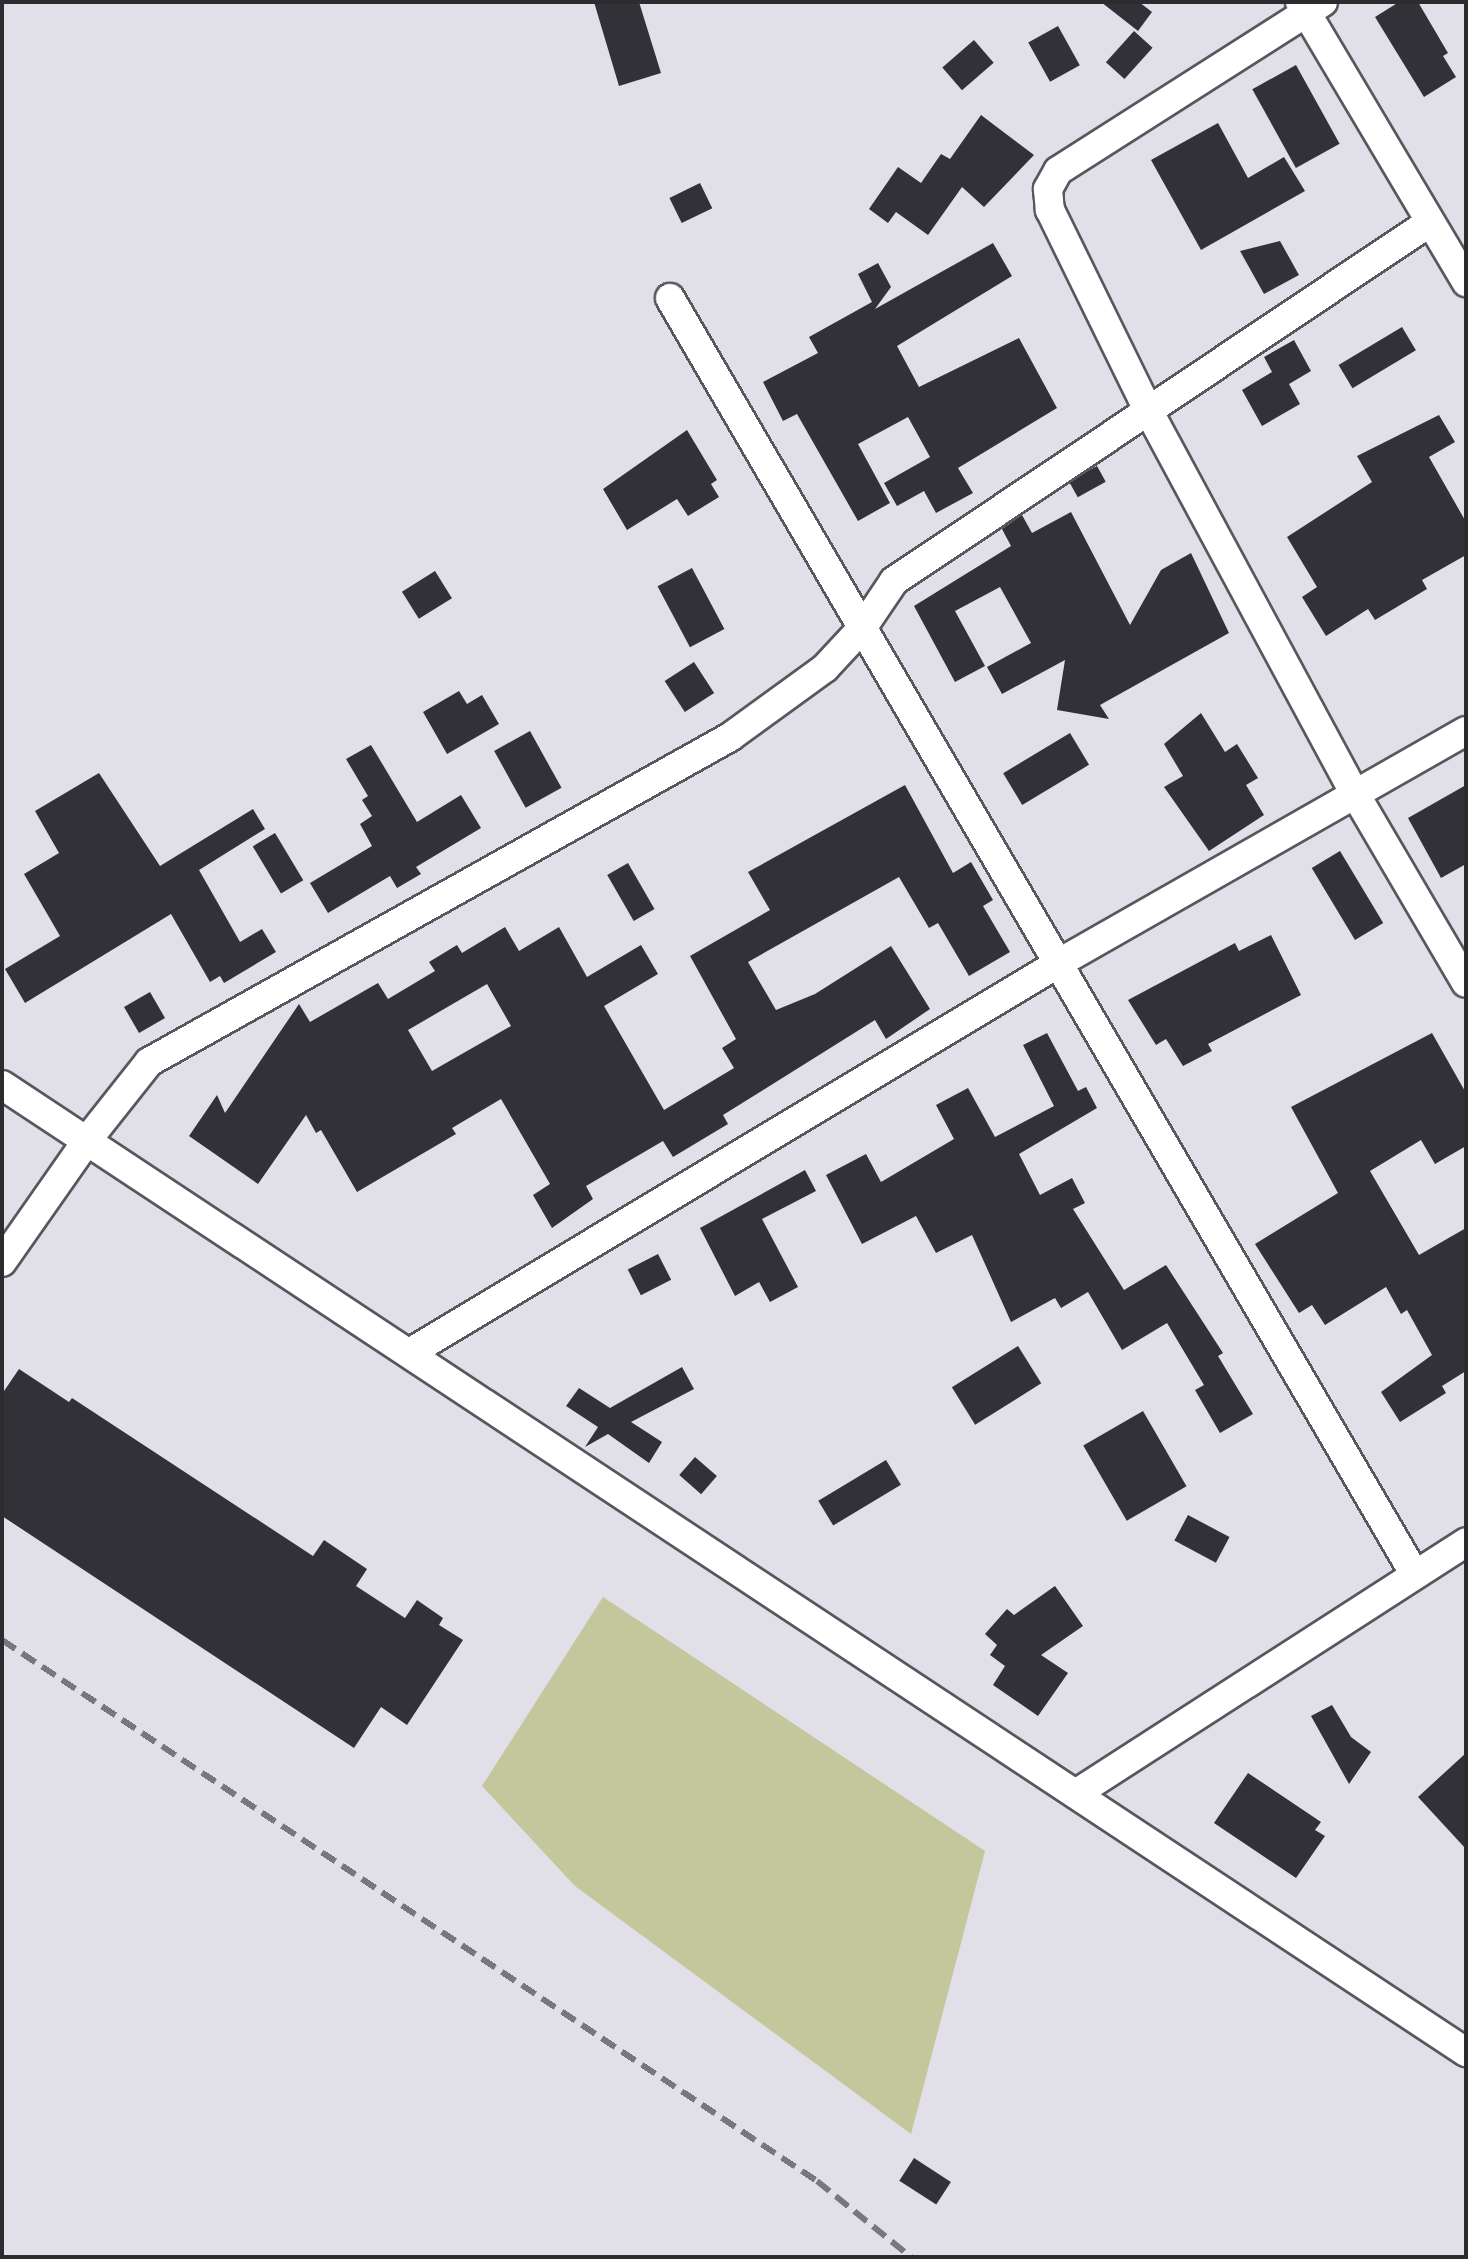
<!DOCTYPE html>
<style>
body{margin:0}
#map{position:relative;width:1468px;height:2259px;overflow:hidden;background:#e1dfe8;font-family:Lora,serif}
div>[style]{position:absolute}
.green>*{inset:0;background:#c4c69c}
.building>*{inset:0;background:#323138;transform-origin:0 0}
.roads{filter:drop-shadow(2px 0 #58565f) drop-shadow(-2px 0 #58565f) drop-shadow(0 2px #58565f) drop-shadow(0 -2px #58565f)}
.minor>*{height:28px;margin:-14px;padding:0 14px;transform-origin:14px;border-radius:14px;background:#fff}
.rail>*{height:6px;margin-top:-3px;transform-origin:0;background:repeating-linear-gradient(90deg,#78777c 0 16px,transparent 0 24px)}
span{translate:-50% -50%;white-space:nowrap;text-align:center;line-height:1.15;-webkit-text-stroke:8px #eeecf6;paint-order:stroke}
.frame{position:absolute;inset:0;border:4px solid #2c2c2f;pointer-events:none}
</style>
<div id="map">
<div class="green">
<div style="clip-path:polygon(603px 1597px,985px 1851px,911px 2134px,575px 1886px,482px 1786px)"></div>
</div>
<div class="building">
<div style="clip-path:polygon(594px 2px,639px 2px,661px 73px,619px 86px)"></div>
<div style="clip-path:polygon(1101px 2px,1139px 2px,1152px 12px,1138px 31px)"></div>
<div style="clip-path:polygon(1399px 2px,1418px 2px,1448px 53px,1443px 56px,1456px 77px,1424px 97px,1375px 17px)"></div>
<div style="left:1058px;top:26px;width:45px;height:34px;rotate:61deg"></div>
<div style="left:1134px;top:31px;width:25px;height:42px;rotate:42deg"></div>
<div style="left:974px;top:40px;width:30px;height:42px;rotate:49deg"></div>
<div style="left:1296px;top:65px;width:90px;height:50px;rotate:61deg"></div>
<div style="clip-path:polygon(981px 115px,1034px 155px,984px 207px,962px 187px,928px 235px,896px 212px,888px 223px,869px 209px,898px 167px,921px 183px,941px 154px,950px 159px)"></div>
<div style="clip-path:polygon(1218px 123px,1248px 178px,1284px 157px,1305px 191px,1201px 250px,1151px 160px)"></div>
<div style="left:700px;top:183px;width:28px;height:34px;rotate:64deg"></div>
<div style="clip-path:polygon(1280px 241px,1299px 275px,1264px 294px,1240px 251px)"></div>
<div style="clip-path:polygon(993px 243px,1012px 276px,897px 346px,919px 387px,1019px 338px,1057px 408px,958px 468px,973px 493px,936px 513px,924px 491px,897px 506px,884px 483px,930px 457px,908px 417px,858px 444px,890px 503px,858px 521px,797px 414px,783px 421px,763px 382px,818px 353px,809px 337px,872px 302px,858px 274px,878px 263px,891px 287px,875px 309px)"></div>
<div style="left:1402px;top:327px;width:27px;height:74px;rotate:59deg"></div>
<div style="clip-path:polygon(1294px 340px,1311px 371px,1289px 384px,1300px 404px,1262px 426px,1242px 390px,1272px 372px,1264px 357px)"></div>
<div style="clip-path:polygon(1439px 415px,1455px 442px,1429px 457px,1466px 522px,1466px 555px,1422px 580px,1427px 589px,1375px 620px,1368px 609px,1326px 636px,1302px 597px,1317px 587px,1287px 537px,1372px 482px,1357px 456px)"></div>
<div style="clip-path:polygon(687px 430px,717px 480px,711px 484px,719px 497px,688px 516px,677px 499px,627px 530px,603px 489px)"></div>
<div style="left:1097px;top:466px;width:18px;height:32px;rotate:61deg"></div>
<div style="clip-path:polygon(1071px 512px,1130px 625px,1161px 570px,1191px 553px,1229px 633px,1100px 705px,1109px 719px,1057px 710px,1065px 660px,1002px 694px,987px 667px,1031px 643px,1000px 587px,955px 611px,985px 666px,955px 682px,914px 606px,1011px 546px,1002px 529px,1022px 515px,1032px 533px)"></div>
<div style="left:692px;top:568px;width:69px;height:39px;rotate:62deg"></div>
<div style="left:435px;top:571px;width:32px;height:39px;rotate:58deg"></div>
<div style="left:694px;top:662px;width:37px;height:35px;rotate:57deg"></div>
<div style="clip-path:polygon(459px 691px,467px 704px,482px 695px,499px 724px,447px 754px,423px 712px)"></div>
<div style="clip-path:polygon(1201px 713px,1225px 752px,1237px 744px,1258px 778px,1246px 785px,1264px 815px,1209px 851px,1164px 787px,1183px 776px,1164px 744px)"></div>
<div style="left:530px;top:731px;width:65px;height:41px;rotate:61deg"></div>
<div style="left:1070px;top:733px;width:37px;height:78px;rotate:59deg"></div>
<div style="clip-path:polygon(371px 745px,417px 822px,461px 795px,481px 828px,416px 867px,421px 874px,397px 888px,390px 876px,328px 913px,310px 883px,372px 846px,360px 824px,372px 816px,362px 800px,368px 796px,346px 759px)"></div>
<div style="clip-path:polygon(99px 773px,160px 866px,253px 809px,265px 829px,199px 870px,240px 942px,262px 929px,276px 952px,224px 983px,220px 976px,210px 982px,171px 914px,25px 1003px,5px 969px,60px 936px,24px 874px,59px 853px,35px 811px)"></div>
<div style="clip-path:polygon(evenodd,905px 785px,953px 873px,971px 862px,993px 900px,983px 906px,1010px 952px,969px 976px,938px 923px,929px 928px,899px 877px,748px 962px,776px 1010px,815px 994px,891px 946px,930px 1009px,886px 1039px,875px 1020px,723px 1115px,728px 1124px,673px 1157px,663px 1141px,586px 1186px,593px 1199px,552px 1228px,533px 1195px,550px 1184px,501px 1099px,452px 1128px,456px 1134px,357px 1192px,321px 1130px,316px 1133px,306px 1115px,258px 1184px,189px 1136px,217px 1095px,225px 1113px,299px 1004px,310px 1022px,378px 983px,388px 999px,435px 971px,429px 962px,457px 945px,462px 953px,505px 927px,519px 951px,559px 927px,587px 977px,641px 945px,658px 974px,604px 1006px,664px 1110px,734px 1068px,722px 1048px,736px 1039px,690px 956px,770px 910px,748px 872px,905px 785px,487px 984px,511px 1026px,432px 1071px,408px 1030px,487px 984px)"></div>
<div style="clip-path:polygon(1466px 785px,1466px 864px,1441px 878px,1408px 818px)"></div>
<div style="left:275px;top:833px;width:55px;height:26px;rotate:59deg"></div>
<div style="left:1340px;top:851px;width:84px;height:33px;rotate:59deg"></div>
<div style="left:628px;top:863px;width:53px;height:24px;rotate:60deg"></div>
<div style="clip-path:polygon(1271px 935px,1301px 995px,1208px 1044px,1212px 1051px,1183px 1066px,1166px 1039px,1156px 1045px,1128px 1000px,1235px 943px,1239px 951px)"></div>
<div style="left:150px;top:992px;width:30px;height:30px;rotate:60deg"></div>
<div style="clip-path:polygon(1047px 1033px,1078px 1091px,1086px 1087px,1097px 1108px,1019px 1154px,1040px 1195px,1072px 1178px,1085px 1203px,1073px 1209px,1124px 1290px,1166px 1265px,1223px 1353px,1218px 1356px,1253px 1414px,1220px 1433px,1195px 1390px,1204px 1385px,1167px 1323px,1122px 1350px,1088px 1292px,1061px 1308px,1055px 1298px,1011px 1322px,972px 1235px,936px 1253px,916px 1216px,862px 1244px,826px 1175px,866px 1154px,881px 1182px,954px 1139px,936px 1105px,968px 1088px,995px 1137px,1054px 1106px,1023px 1045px)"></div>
<div style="clip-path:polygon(1432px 1033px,1466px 1093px,1466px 1146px,1435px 1164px,1421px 1140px,1370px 1171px,1419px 1255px,1466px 1228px,1466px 1371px,1442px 1386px,1446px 1393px,1400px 1422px,1381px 1392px,1432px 1355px,1407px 1310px,1401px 1314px,1386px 1287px,1325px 1325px,1312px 1305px,1299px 1313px,1255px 1244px,1338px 1193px,1291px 1107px)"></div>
<div style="clip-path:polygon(805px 1170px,816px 1191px,762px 1219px,798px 1287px,770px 1302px,759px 1282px,735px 1296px,700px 1228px)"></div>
<div style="left:658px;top:1254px;width:29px;height:34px;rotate:63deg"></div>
<div style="left:1018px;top:1346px;width:44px;height:78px;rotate:58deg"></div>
<div style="clip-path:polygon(682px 1367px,694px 1389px,631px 1422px,662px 1442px,649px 1463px,608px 1434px,585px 1447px,598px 1427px,566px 1406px,579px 1388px,610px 1408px)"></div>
<div style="clip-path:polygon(19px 1369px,69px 1402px,72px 1398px,313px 1556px,324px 1540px,367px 1569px,356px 1586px,405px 1618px,417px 1600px,443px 1618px,439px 1625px,463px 1640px,407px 1725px,381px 1707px,354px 1748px,2px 1516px,2px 1394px)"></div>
<div style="left:1143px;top:1411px;width:87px;height:69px;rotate:60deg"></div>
<div style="left:695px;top:1457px;width:29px;height:24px;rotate:41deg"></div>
<div style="left:886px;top:1460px;width:29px;height:79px;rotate:59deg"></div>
<div style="left:1188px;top:1515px;width:47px;height:29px;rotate:28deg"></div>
<div style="clip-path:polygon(1055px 1586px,1083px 1626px,1041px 1655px,1068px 1673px,1038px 1716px,993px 1685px,1005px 1666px,990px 1655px,997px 1645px,985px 1634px,1007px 1609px,1014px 1615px)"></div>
<div style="clip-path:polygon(1332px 1705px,1351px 1737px,1371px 1752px,1349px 1784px,1311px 1716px)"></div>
<div style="clip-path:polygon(1466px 1753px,1466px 1849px,1418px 1797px)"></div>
<div style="clip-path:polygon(1248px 1773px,1321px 1822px,1315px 1830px,1325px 1836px,1296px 1878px,1214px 1823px)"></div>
<div style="left:914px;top:2158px;width:44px;height:27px;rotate:33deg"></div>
</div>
<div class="roads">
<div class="minor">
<div style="left:1300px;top:2px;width:326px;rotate:59.3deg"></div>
<div style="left:1323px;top:2px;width:314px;rotate:147.5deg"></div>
<div style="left:1058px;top:171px;width:21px;rotate:119deg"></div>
<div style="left:1048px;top:189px;width:21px;rotate:85deg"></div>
<div style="left:1050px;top:210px;width:223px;rotate:63.9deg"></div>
<div style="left:1148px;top:410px;width:434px;rotate:61.7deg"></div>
<div style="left:1354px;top:792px;width:221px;rotate:59.6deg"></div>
<div style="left:670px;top:298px;width:1476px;rotate:59.74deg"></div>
<div style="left:2px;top:1085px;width:1755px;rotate:33.45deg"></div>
<div style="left:2px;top:1262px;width:150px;rotate:-55deg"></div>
<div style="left:88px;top:1139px;width:98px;rotate:-51.6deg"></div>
<div style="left:149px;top:1062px;width:666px;rotate:-29.22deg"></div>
<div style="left:730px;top:737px;width:117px;rotate:-36deg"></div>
<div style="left:825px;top:668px;width:56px;rotate:-47.2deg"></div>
<div style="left:863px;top:627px;width:55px;rotate:-56deg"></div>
<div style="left:894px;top:581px;width:645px;rotate:-33.81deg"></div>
<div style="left:411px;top:1352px;width:756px;rotate:-30.98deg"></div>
<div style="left:1059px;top:963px;width:468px;rotate:-29.7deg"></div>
<div style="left:1077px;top:1793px;width:463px;rotate:-32.8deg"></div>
</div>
</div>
<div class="rail">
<div style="left:2px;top:1640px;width:978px;rotate:33.58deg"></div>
<div style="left:817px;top:2181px;width:121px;rotate:39deg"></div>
</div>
<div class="frame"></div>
</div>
